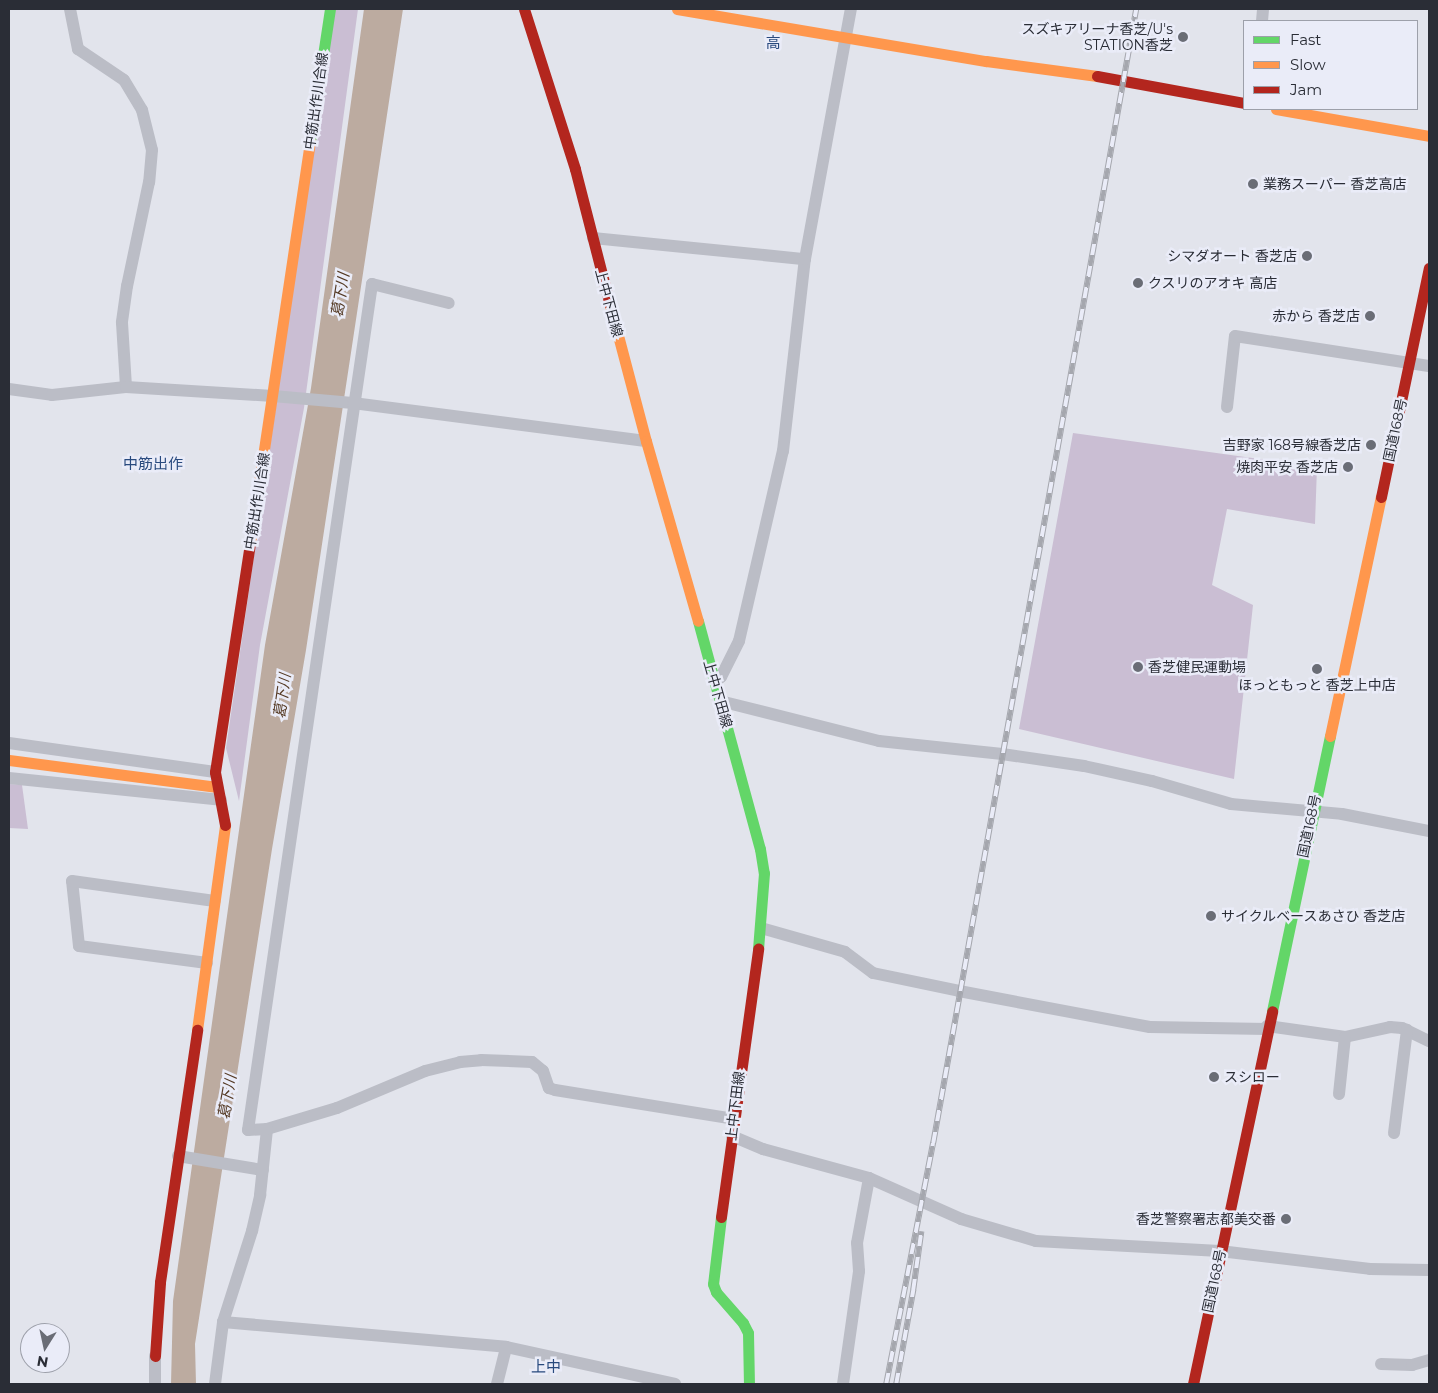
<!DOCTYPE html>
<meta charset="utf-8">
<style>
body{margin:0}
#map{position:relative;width:1438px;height:1393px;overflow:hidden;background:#e2e4ec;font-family:Montserrat,"Noto Sans JP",sans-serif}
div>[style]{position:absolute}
.green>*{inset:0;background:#cabed3}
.water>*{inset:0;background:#bcaba0}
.street>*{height:12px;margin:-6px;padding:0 6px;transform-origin:6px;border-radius:6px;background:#bbbdc6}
.fast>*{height:11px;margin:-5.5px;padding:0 5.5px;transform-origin:5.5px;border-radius:5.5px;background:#63d668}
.slow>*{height:11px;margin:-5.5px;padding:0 5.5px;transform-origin:5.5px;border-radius:5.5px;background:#ff974d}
.jam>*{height:11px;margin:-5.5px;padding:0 5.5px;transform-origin:5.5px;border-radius:5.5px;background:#b3261e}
.rail>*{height:5.5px;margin-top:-2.75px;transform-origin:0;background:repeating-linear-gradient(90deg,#eaecf8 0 11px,#a5a7ae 0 22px);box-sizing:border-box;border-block:1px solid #a5a7ae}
.dots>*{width:14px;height:14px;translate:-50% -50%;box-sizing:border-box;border:2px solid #eaecf8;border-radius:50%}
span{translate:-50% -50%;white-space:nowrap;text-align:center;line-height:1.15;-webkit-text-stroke:5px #eaecf8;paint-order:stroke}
.poi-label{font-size:14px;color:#2a2d36}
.right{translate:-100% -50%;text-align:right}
.left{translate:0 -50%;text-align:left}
.street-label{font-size:14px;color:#2a2d36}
.neighbourhood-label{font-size:15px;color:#294a7e}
.water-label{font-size:15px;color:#543923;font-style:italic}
.frame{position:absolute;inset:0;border:10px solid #2a2d36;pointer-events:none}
.legend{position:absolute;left:1243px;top:20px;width:175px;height:90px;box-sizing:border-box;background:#eaecf8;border:1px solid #9da0aa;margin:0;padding:6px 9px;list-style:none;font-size:15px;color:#2a2d36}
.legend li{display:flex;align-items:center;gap:10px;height:25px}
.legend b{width:25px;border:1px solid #9da0aa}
.north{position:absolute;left:20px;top:1323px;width:50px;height:50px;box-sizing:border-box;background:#eaecf8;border:1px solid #9da0aa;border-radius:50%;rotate:190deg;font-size:14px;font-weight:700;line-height:20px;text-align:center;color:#2a2d36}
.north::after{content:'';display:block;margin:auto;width:18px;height:22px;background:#6a6d76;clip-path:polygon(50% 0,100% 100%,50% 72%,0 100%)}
</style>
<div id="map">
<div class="green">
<div style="clip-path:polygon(334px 9px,358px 9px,304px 408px,260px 645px,239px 801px,226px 748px)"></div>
<div style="clip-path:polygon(1073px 433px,1317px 467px,1315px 524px,1227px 509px,1212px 585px,1253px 605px,1234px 779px,1019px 729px)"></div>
<div style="clip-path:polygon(9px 784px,22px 785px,28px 829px,9px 828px)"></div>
</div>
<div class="water">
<div style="clip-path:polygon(364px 9px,403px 9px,306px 650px,272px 849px,195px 1344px,196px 1384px,171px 1384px,173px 1301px,265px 645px,311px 388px)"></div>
</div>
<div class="street">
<div style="left:70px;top:9px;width:41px;rotate:78.7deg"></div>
<div style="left:78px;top:49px;width:55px;rotate:34deg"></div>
<div style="left:124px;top:80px;width:35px;rotate:59deg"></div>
<div style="left:142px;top:110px;width:41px;rotate:76deg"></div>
<div style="left:152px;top:150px;width:32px;rotate:95deg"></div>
<div style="left:149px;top:182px;width:106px;rotate:101.9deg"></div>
<div style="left:127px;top:286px;width:37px;rotate:98deg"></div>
<div style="left:122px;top:323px;width:64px;rotate:86.4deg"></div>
<div style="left:1262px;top:21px;width:12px;rotate:-85deg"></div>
<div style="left:593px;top:238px;width:213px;rotate:5.7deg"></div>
<div style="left:9px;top:389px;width:43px;rotate:7.9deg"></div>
<div style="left:52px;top:395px;width:74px;rotate:-6.2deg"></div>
<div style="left:126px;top:387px;width:147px;rotate:3.5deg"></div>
<div style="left:273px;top:396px;width:80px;rotate:5deg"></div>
<div style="left:353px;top:403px;width:295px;rotate:7.4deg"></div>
<div style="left:1227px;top:407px;width:71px;rotate:-83.6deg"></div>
<div style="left:1235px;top:336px;width:196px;rotate:8.8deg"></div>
<div style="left:715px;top:681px;width:7px;rotate:-34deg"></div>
<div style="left:721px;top:677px;width:40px;rotate:-63.4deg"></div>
<div style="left:739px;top:641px;width:195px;rotate:-77deg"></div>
<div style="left:783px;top:451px;width:193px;rotate:-83.5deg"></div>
<div style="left:805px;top:259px;width:254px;rotate:-79.6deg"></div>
<div style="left:720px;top:701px;width:164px;rotate:14.1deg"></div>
<div style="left:879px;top:741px;width:124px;rotate:6deg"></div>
<div style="left:1002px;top:754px;width:83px;rotate:8.3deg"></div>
<div style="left:1084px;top:766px;width:70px;rotate:12.4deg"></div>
<div style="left:1152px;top:781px;width:82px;rotate:16.2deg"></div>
<div style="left:1231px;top:804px;width:111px;rotate:5.1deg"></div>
<div style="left:1342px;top:814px;width:89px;rotate:11.1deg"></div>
<div style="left:9px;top:743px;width:208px;rotate:8deg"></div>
<div style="left:9px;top:778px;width:213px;rotate:5.9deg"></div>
<div style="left:761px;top:928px;width:87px;rotate:15.9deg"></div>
<div style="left:845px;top:952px;width:35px;rotate:37deg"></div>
<div style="left:873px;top:973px;width:88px;rotate:11.8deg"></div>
<div style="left:959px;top:991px;width:194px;rotate:10.7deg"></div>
<div style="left:1150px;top:1027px;width:117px;rotate:1deg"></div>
<div style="left:207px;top:963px;width:129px;rotate:-172.4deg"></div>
<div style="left:79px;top:946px;width:65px;rotate:-96.1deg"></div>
<div style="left:72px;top:881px;width:144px;rotate:8deg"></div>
<div style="left:1267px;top:1026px;width:79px;rotate:8deg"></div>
<div style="left:1345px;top:1037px;width:46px;rotate:-12.5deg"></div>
<div style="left:1390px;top:1027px;width:12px;rotate:5deg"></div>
<div style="left:1402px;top:1028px;width:30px;rotate:26deg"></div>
<div style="left:1339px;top:1094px;width:57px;rotate:-84deg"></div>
<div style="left:267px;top:1129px;width:73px;rotate:-16.7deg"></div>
<div style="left:337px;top:1108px;width:95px;rotate:-22.8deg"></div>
<div style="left:425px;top:1071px;width:36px;rotate:-14deg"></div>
<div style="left:460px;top:1062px;width:21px;rotate:-5deg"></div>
<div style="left:481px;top:1060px;width:51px;rotate:2.2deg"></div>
<div style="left:532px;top:1062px;width:14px;rotate:39deg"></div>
<div style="left:543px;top:1071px;width:18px;rotate:71deg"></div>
<div style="left:549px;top:1088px;width:6px;rotate:18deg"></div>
<div style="left:555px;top:1090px;width:181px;rotate:9.2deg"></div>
<div style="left:1394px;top:1133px;width:104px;rotate:-82.8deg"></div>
<div style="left:732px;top:1136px;width:34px;rotate:23deg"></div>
<div style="left:763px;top:1149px;width:110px;rotate:15.3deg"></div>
<div style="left:869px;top:1178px;width:101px;rotate:24deg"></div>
<div style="left:961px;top:1219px;width:78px;rotate:16.3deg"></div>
<div style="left:1036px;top:1241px;width:184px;rotate:3.1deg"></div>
<div style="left:1220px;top:1251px;width:151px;rotate:6.8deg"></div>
<div style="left:1370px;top:1269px;width:59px;rotate:1deg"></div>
<div style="left:178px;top:1156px;width:86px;rotate:9.4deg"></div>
<div style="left:223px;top:1322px;width:284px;rotate:5deg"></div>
<div style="left:506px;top:1347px;width:173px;rotate:12.3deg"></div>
<div style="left:1381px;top:1364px;width:31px;rotate:2deg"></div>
<div style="left:1412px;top:1365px;width:18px;rotate:-16deg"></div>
<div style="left:155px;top:1384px;width:28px;rotate:-90deg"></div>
<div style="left:215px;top:1384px;width:63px;rotate:-82.6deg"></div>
<div style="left:223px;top:1322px;width:96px;rotate:-72.3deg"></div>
<div style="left:252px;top:1231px;width:37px;rotate:-77deg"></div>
<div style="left:260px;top:1195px;width:66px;rotate:-83.9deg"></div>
<div style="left:267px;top:1129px;width:19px;rotate:177deg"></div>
<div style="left:248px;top:1130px;width:855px;rotate:-81.66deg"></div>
<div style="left:372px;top:284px;width:79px;rotate:13.9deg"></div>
<div style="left:497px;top:1384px;width:38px;rotate:-76deg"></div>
<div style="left:843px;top:1384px;width:114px;rotate:-81.9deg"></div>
<div style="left:859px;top:1271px;width:28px;rotate:-94deg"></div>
<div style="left:857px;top:1243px;width:66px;rotate:-79.5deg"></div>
</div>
<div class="fast">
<div style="left:310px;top:141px;width:134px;rotate:-81.4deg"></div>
<div style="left:698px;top:621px;width:236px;rotate:74.8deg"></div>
<div style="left:760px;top:849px;width:24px;rotate:81deg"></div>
<div style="left:764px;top:873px;width:76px;rotate:94.5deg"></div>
<div style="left:1272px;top:1011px;width:281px;rotate:-78.1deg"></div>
<div style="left:721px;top:1217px;width:67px;rotate:96.8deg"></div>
<div style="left:713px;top:1284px;width:9px;rotate:69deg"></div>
<div style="left:716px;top:1292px;width:41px;rotate:48.9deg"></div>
<div style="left:743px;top:1323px;width:11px;rotate:63deg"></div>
<div style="left:748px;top:1333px;width:51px;rotate:88.9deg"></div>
</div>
<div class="slow">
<div style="left:677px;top:9px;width:313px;rotate:9.6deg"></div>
<div style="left:986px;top:61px;width:112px;rotate:7.7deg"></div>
<div style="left:1276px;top:109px;width:155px;rotate:10deg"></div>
<div style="left:610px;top:305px;width:141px;rotate:75.2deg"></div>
<div style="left:646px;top:441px;width:187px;rotate:73.9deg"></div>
<div style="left:250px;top:543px;width:406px;rotate:-81.5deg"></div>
<div style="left:1330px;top:736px;width:244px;rotate:-78deg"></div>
<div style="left:9px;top:760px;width:210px;rotate:7.4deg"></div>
<div style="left:197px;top:1030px;width:207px;rotate:-82.2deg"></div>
</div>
<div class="jam">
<div style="left:524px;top:9px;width:168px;rotate:72.3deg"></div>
<div style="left:575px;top:169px;width:140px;rotate:75.6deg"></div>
<div style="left:1097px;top:76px;width:149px;rotate:10.4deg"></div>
<div style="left:1381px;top:497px;width:234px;rotate:-78.2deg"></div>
<div style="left:225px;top:825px;width:54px;rotate:-100.7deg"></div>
<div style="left:215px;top:772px;width:232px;rotate:-81.3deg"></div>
<div style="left:721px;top:1217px;width:271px;rotate:-82.1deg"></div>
<div style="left:155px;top:1356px;width:74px;rotate:-86.1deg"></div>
<div style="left:160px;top:1282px;width:255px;rotate:-81.6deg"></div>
<div style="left:1193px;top:1384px;width:381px;rotate:-78deg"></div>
</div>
<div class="rail">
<div style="left:886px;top:1384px;width:246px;rotate:-79deg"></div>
<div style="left:933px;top:1143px;width:1152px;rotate:-79.85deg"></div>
<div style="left:896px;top:1384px;width:96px;rotate:-79.7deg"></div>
<div style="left:913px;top:1290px;width:59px;rotate:-82.1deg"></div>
</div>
<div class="dots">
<div style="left:1183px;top:37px;background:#6a6d76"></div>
<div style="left:1253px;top:184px;background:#6a6d76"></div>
<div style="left:1307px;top:256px;background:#6a6d76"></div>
<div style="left:1138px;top:283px;background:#6a6d76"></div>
<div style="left:1370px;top:316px;background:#6a6d76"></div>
<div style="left:1371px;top:445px;background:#6a6d76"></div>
<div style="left:1348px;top:467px;background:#6a6d76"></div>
<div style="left:1138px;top:667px;background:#6a6d76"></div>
<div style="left:1317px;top:669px;background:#6a6d76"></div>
<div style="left:1211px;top:916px;background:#6a6d76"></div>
<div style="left:1214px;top:1077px;background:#6a6d76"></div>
<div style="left:1286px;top:1219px;background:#6a6d76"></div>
</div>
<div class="poi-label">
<span class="right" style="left:1173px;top:37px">スズキアリーナ香芝/U's<br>STATION香芝</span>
<span class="left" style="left:1263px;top:184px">業務スーパー 香芝高店</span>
<span class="right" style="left:1297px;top:256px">シマダオート 香芝店</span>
<span class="left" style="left:1148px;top:283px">クスリのアオキ 高店</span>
<span class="right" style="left:1360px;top:316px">赤から 香芝店</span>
<span class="right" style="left:1361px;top:445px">吉野家 168号線香芝店</span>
<span class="right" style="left:1338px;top:467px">焼肉平安 香芝店</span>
<span class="left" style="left:1148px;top:667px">香芝健民運動場</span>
<span style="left:1317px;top:685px">ほっともっと 香芝上中店</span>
<span class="left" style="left:1221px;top:916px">サイクルベースあさひ 香芝店</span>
<span class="left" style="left:1224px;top:1077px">スシロー</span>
<span class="right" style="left:1276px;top:1219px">香芝警察署志都美交番</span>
</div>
<div class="street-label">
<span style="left:316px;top:101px;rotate:-82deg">中筋出作川合線</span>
<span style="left:609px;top:303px;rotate:75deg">上中下田線</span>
<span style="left:1395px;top:430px;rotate:-78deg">国道168号</span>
<span style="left:257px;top:501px;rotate:-81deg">中筋出作川合線</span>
<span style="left:718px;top:694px;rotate:74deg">上中下田線</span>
<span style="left:1309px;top:826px;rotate:-78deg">国道168号</span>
<span style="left:735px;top:1106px;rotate:-83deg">上中下田線</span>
<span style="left:1214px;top:1281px;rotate:-78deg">国道168号</span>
</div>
<div class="neighbourhood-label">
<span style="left:773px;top:43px">高</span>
<span style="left:153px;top:464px">中筋出作</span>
<span style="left:546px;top:1367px">上中</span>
</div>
<div class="water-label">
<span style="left:340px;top:295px;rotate:-81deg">葛下川</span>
<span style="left:282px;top:696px;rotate:-82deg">葛下川</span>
<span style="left:227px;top:1097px;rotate:-80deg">葛下川</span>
</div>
<div class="frame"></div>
<ul class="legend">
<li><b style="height:6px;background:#63d668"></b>Fast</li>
<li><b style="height:6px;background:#ff974d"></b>Slow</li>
<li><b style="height:6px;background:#b3261e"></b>Jam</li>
</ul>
<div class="north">N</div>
</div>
